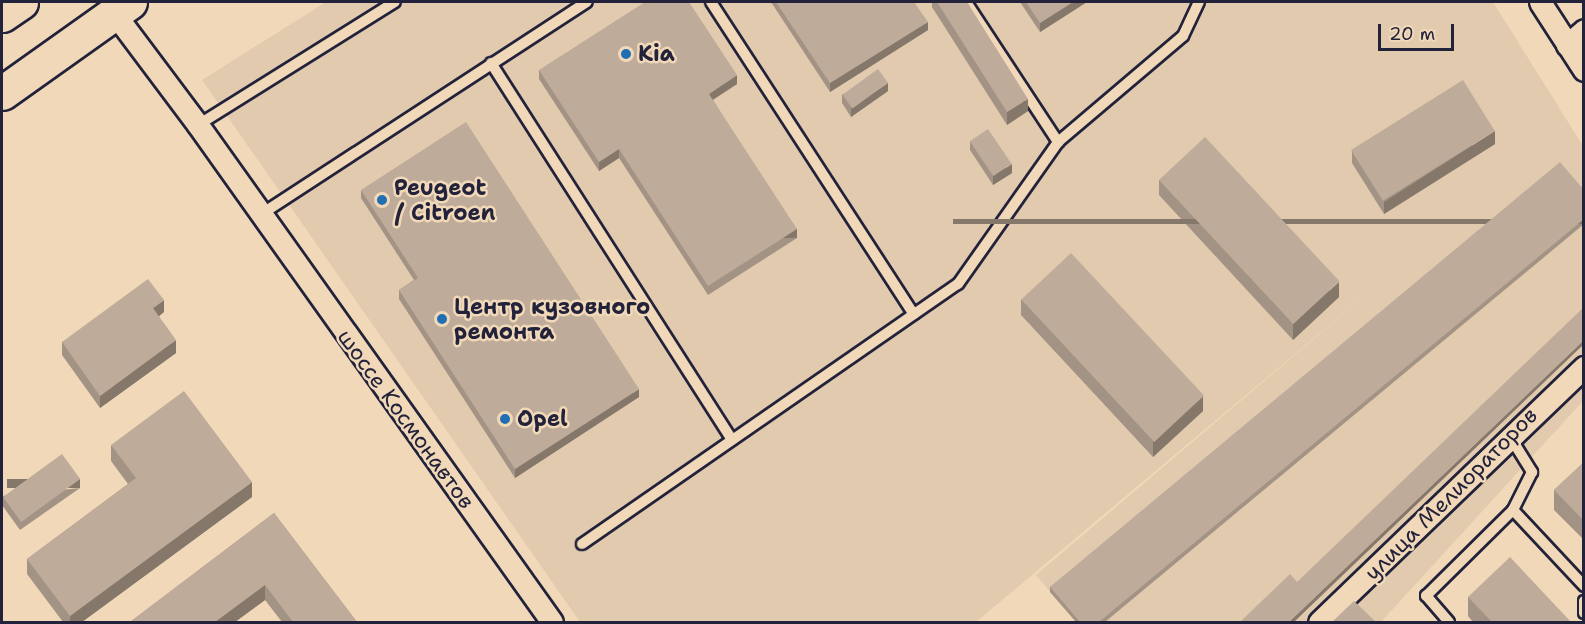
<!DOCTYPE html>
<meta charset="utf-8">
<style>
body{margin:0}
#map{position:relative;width:1585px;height:624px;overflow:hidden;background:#f1d8b8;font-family:"Shantell Sans",sans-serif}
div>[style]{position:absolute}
.built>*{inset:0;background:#e2caaf}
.roads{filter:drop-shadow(2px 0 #22223b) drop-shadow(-2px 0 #22223b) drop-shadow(0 2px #22223b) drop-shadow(0 -2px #22223b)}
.lane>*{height:10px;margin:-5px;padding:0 5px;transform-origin:5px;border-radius:5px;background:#f1d8b8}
.street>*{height:21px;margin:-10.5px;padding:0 10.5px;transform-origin:10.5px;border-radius:10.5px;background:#f1d8b8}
.primary>*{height:33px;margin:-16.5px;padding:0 16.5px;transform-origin:16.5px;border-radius:16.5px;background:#f1d8b8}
.wall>*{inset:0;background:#a39384}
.shaded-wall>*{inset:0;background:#85786b;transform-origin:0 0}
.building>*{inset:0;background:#beab99;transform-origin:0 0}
.dots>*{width:16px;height:16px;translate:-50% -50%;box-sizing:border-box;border:3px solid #f1d8b8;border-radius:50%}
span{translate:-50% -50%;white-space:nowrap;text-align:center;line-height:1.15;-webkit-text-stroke:5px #f1d8b8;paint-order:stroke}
.poi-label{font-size:22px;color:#22223b;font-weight:700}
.left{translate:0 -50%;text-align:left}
.street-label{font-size:22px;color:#22223b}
.frame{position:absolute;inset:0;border:3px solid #22223b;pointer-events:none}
.scale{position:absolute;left:1378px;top:24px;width:76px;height:27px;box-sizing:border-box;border:3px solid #22223b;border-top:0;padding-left:8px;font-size:18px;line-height:21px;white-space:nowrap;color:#22223b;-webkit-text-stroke:4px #f1d8b8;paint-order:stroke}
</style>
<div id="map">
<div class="built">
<div style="clip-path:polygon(326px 2px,1493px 2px,1583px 146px,1583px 401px,1381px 622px,1076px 622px,1036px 575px,1377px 285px,976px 622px,580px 622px,202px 80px)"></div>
</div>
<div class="roads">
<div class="lane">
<div style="left:711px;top:2px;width:372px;rotate:57deg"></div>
<div style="left:966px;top:2px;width:168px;rotate:56.7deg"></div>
<div style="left:491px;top:63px;width:447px;rotate:57.4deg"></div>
<div style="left:198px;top:125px;width:232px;rotate:-32deg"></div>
<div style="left:260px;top:215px;width:390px;rotate:-33.1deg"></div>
<div style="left:1509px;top:435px;width:44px;rotate:58.1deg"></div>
<div style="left:1532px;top:472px;width:42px;rotate:116.6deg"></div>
<div style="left:582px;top:544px;width:457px;rotate:-34.7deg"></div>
<div style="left:958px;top:284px;width:174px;rotate:-54.8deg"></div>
<div style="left:1058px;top:142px;width:164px;rotate:-40.3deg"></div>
<div style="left:1183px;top:36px;width:38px;rotate:-65deg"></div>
<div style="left:1584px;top:601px;width:12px;rotate:90deg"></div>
<div style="left:1449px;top:622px;width:35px;rotate:-131deg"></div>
<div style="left:1426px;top:596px;width:122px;rotate:-44.7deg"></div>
<div style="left:1513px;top:510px;width:104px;rotate:46.9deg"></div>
</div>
<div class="street">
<div style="left:1540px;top:2px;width:81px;rotate:57.1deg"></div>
<div style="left:114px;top:13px;width:140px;rotate:53.1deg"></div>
<div style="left:198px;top:125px;width:610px;rotate:54.54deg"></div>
<div style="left:1567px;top:45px;width:23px;rotate:-41deg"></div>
<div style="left:1319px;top:622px;width:368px;rotate:-43.9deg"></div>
</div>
<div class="primary">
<div style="left:2px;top:15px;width:23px;rotate:-34deg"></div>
<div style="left:2px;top:93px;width:157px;rotate:-35.4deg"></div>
</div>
</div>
<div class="wall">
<div style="clip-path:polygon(771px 2px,914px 2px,928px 30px,830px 92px)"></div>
<div style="clip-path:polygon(932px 2px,967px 2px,1028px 111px,1007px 125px,932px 7px)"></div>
<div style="clip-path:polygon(1020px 2px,1087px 2px,1040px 32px)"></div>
<div style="clip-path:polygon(539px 70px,737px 84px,713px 100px,797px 238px,708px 295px,619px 158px,599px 171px,539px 79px)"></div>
<div style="clip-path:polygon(888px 91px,851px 117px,842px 103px,842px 94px)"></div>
<div style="clip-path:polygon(970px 141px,1012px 173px,993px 185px,970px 150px)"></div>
<div style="clip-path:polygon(1495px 144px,1384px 214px,1352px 163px,1352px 151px)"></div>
<div style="clip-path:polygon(1159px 180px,1339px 297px,1293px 340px,1159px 195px)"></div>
<div style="clip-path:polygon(361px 190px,639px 397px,515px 478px,399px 299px,399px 290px,414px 280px,361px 198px)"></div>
<div style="clip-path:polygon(1584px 190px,1584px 224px,1105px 622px,1076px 622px,1050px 592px,1050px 587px)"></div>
<div style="clip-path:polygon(1021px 299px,1203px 411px,1153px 457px,1021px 315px)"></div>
<div style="clip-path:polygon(164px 312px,159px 316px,176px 353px,100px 408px,62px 355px,62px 342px)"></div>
<div style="clip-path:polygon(111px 445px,252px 497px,82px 622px,63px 622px,27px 574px,27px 559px,128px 484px,111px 461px)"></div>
<div style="clip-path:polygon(1584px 462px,1584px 540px,1554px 510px,1554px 490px)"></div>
<div style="clip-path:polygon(80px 488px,20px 530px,2px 505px,2px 496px)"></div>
<div style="clip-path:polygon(274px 513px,357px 622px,282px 622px,265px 600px,235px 622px,130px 622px)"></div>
<div style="clip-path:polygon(1468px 597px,1571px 622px,1473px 622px,1468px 616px)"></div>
</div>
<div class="shaded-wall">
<div style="clip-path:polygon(1073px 2px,1087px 2px,1040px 32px,1040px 23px)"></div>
<div style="clip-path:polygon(928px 22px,928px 30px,830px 92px,830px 83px)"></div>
<div style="clip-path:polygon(737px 75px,737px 84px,709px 102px,709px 94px)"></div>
<div style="clip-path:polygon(888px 83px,888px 91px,851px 117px,851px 108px)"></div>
<div style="clip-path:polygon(1028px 99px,1028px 111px,1007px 125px,1007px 112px)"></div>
<div style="clip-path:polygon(1495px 131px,1495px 144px,1384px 214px,1384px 202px)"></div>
<div style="clip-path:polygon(619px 149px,619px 158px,599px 171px,599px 162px)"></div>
<div style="clip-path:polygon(1012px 164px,1012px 173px,993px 185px,993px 176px)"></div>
<div style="left:1584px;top:219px;width:5px;height:631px;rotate:90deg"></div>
<div style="left:797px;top:229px;width:9px;height:106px;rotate:90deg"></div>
<div style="clip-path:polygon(1339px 282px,1339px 297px,1293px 340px,1293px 324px)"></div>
<div style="clip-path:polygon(164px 300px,164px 312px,153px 321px,153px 308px)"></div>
<div style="clip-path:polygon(176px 340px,176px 353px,100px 408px,100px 396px)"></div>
<div style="clip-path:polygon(1584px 340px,1584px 344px,1294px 622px,1289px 622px)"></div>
<div style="clip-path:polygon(639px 389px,639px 397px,515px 478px,515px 469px)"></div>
<div style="clip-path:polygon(1203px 396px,1203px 411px,1153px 457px,1153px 442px)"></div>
<div style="left:80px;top:479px;width:9px;height:73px;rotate:90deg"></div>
<div style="clip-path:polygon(252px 482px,252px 497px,82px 622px,70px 622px,70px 616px)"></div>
<div style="clip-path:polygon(265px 585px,265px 600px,235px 622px,215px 622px)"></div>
</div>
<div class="building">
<div style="clip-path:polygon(645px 2px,689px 2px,737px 75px,709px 94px,797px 229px,708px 286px,619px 149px,599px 162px,539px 70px)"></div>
<div style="clip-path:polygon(776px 2px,914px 2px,928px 22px,830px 83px)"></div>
<div style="clip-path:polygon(937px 2px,967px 2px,1028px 99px,1007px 112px)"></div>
<div style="clip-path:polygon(1026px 2px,1073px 2px,1040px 23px)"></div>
<div style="left:878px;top:69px;width:17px;height:44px;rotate:54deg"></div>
<div style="left:1463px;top:80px;width:60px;height:132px;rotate:58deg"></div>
<div style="clip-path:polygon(466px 122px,639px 389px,515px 469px,399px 290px,418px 278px,361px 190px)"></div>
<div style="left:988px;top:129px;width:42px;height:22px;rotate:56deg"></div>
<div style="left:1205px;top:137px;width:197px;height:63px;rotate:47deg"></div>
<div style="clip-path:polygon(1560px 162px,1584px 190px,1584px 219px,1099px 622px,1080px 622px,1050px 587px)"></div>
<div style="left:1071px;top:253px;width:195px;height:68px;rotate:47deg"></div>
<div style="clip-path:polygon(148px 279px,164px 300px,153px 308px,176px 340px,100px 396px,62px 342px)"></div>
<div style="clip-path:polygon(1584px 307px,1584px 340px,1289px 622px,1240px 622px,1290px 574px,1297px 582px)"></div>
<div style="clip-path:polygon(184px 391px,252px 482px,70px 616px,27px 559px,136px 478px,111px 445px)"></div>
<div style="left:62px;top:454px;width:31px;height:73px;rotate:54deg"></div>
<div style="clip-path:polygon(1584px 462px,1584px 521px,1554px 490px)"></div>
<div style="clip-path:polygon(274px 513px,357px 622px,293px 622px,265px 585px,215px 622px,130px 622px)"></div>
<div style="clip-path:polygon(1510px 557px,1571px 622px,1492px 622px,1468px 597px)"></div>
<div style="clip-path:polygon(1354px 601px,1376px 622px,1332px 622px)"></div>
</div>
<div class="dots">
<div style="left:626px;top:54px;background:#1f6fb2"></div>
<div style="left:382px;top:200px;background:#1f6fb2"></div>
<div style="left:442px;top:319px;background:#1f6fb2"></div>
<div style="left:505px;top:419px;background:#1f6fb2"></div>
</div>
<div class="poi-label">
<span class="left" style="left:638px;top:54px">Kia</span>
<span class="left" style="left:394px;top:200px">Peugeot<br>/ Citroen</span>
<span class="left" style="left:454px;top:319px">Центр кузовного<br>ремонта</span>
<span class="left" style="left:517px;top:419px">Opel</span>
</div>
<div class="street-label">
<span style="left:406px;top:419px;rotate:54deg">шоссе Космонавтов</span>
<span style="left:1451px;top:494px;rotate:-45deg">улица Мелиораторов</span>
</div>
<div class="frame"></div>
<div class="scale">20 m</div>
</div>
